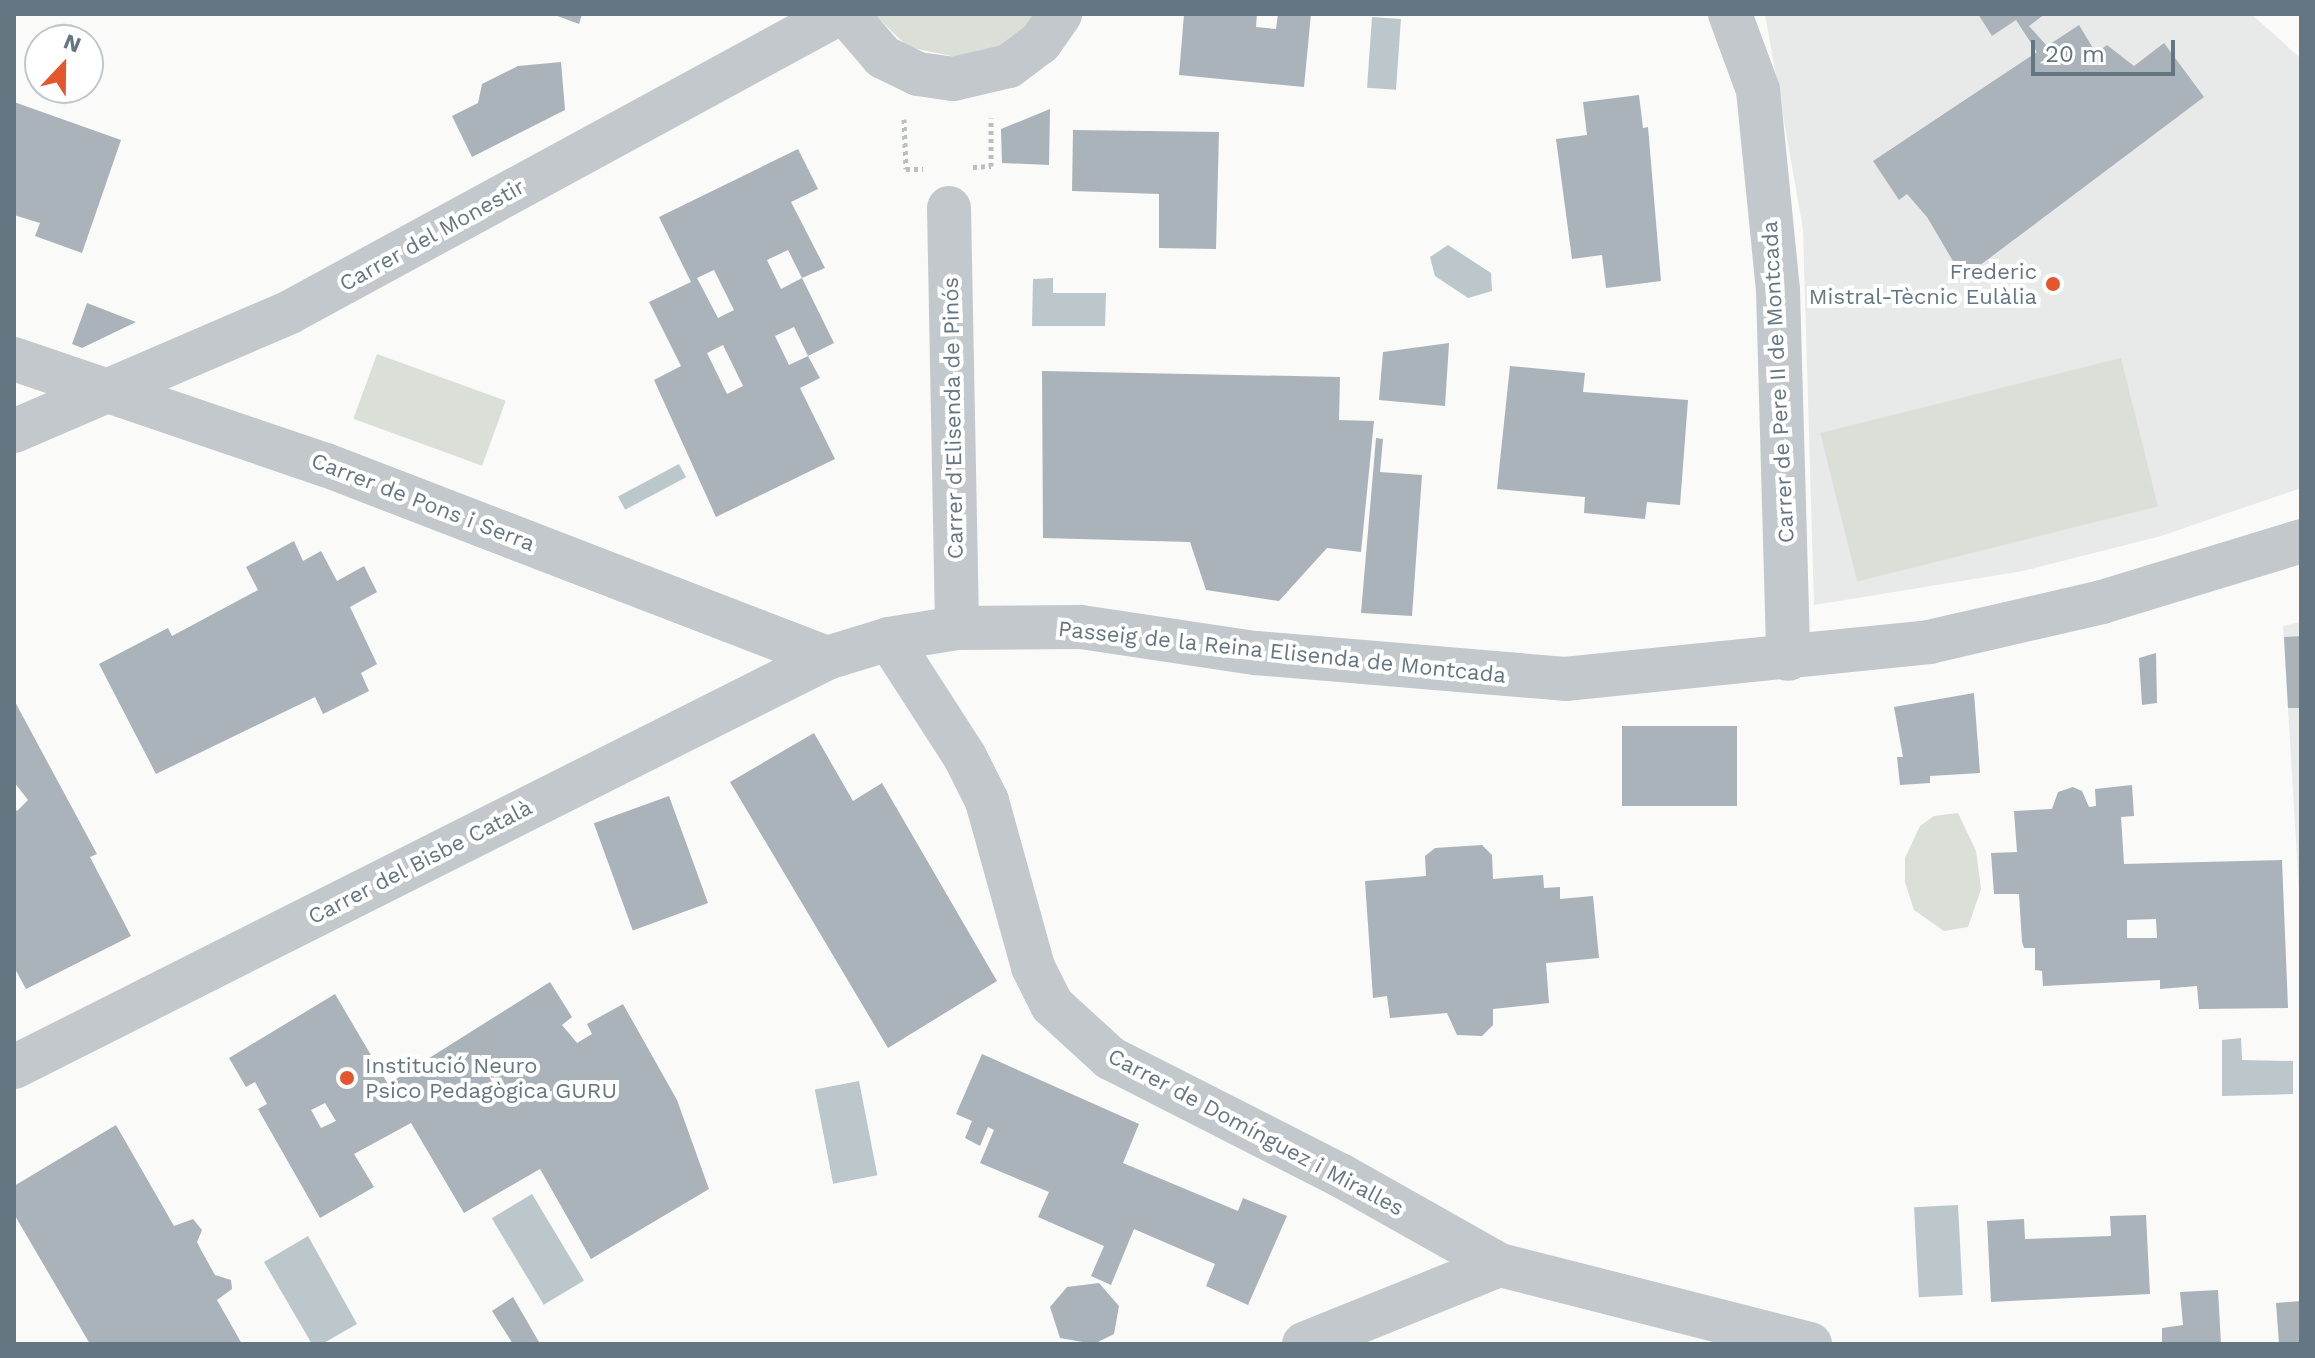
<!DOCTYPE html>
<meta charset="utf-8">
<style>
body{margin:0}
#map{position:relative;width:2315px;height:1358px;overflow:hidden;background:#fafaf8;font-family:"Work Sans",sans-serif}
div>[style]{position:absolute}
.built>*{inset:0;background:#e8e9e9}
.green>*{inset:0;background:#dadfd7;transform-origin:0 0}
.water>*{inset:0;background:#bbc7cb;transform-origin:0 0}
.building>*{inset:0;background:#aab3b9;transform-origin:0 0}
.path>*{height:5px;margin-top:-2.5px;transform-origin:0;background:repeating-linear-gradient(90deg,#bbbfc2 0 4px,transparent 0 8px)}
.minor>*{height:44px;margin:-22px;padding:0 22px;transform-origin:22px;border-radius:22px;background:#c3c8cc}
.dots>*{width:22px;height:22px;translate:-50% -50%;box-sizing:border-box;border:4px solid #fff;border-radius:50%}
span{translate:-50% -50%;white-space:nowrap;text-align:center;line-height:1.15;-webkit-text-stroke:8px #fff;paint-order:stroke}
.street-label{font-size:22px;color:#657683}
.poi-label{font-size:22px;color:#657683}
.right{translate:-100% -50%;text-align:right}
.left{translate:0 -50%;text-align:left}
.frame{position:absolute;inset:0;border:16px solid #657683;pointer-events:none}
.north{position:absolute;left:24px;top:24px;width:80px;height:80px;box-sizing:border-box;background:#fff;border:2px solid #c1c8cd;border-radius:50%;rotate:22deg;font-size:22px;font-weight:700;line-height:32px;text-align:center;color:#657683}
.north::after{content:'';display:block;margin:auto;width:28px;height:36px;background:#e4572e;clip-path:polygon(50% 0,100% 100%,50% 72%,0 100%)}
.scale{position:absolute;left:2031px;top:40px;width:144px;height:36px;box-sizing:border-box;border:4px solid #657683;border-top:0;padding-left:10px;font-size:24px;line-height:28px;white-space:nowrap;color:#657683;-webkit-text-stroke:6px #fff;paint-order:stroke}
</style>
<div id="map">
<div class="built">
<div style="clip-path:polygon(1765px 14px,2251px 14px,2276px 36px,2301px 59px,2301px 488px,2161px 536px,2023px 571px,1814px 605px,1803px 229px)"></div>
<div style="clip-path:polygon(2301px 622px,2301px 924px,2283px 626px)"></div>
</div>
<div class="green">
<div style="clip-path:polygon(874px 14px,1037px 14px,1019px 35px,993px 51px,961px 58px,908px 47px)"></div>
<div style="left:377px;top:354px;width:137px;height:69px;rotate:20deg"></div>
<div style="left:2121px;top:358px;width:153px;height:310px;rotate:76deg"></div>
<div style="clip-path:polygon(1958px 813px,1976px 851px,1981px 889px,1968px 927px,1944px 931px,1914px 910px,1905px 882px,1905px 858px,1920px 826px,1934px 816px)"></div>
</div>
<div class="water">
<div style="left:1372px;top:17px;width:29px;height:71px;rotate:4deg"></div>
<div style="clip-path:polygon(1448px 245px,1491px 273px,1492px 291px,1468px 298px,1435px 276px,1430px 257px)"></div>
<div style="clip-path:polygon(1053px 278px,1053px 293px,1106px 293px,1105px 326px,1032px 326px,1033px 279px)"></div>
<div style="left:679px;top:464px;width:15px;height:69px;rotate:62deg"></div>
<div style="clip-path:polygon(2241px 1038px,2242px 1060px,2293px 1061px,2293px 1094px,2222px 1096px,2222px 1040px)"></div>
<div style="left:859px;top:1081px;width:96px;height:45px;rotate:79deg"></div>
<div style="left:532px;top:1194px;width:101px;height:47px;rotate:59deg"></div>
<div style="left:1958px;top:1205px;width:90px;height:44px;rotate:87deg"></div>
<div style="clip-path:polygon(308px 1236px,357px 1324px,322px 1344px,312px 1344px,264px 1262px)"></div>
</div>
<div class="building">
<div style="clip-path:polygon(552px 14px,582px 14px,579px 24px)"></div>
<div style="clip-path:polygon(1184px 14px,1257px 14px,1256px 27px,1276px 29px,1278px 14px,1311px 14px,1304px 87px,1179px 75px)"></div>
<div style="clip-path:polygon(1978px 14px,2045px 14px,2029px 26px,2047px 46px,2079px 25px,2096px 53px,2107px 45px,2134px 66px,2164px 43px,2204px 97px,1963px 278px,1927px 217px,1907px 194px,1899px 200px,1873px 161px,2037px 52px,2016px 20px,1992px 36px)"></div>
<div style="clip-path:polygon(561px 62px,565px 110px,472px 157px,452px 116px,478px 103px,482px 84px,518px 66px)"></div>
<div style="clip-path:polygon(1639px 95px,1643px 128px,1648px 127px,1661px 281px,1606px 288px,1602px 255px,1572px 259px,1556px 139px,1587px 135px,1583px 102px)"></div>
<div style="clip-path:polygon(14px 102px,121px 140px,82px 253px,35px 236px,40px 223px,14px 215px)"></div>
<div style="clip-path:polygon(1050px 109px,1049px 165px,1002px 163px,1001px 129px)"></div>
<div style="clip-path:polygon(1073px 130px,1219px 132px,1216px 249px,1159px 248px,1159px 194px,1072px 191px)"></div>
<div style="clip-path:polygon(evenodd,798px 149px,818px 189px,791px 202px,825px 268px,802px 278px,834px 343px,808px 356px,820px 378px,800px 388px,835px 459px,716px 517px,654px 380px,681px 366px,649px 302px,691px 282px,659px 217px,798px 149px,788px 250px,802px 278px,781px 289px,767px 260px,788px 250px,798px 149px,714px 270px,734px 310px,718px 318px,697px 278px,714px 270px,798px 149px,794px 327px,808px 356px,789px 365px,775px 336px,794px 327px,798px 149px,723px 345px,743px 386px,727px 394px,707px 353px,723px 345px)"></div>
<div style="clip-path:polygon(87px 303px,136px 322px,82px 348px,72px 344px)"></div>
<div style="clip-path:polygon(1449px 343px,1445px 406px,1379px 400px,1383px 352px)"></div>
<div style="clip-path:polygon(1510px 366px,1585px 373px,1583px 392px,1688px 400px,1680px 505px,1647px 502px,1645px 519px,1584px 513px,1585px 497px,1497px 489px)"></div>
<div style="clip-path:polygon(1042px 371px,1340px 377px,1339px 420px,1374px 421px,1361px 552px,1327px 548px,1279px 601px,1206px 590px,1190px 542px,1043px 538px)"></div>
<div style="clip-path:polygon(1376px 438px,1383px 439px,1380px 472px,1422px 475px,1412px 616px,1361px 613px)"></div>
<div style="clip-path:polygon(294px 541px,303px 561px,321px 551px,337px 581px,364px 566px,377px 592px,350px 607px,377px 664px,361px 673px,369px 691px,323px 714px,315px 697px,156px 774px,99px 664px,168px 628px,172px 636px,258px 590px,246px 567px)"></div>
<div style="clip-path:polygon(2301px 636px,2301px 708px,2288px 708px,2284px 637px)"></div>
<div style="clip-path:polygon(2156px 653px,2157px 703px,2142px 705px,2139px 658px)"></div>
<div style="clip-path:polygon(1974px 693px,1980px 773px,1930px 776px,1930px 783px,1900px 785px,1897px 757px,1903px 757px,1894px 707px)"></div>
<div style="clip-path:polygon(14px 700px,97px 854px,90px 857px,131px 936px,26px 989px,14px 967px,14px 806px,17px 811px,28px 800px,14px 782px)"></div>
<div style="left:1737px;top:726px;width:80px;height:115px;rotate:90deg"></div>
<div style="clip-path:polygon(814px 733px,853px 801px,882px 783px,997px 981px,888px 1048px,730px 782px)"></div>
<div style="clip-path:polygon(evenodd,2132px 785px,2134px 816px,2121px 817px,2124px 864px,2282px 860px,2288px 1008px,2199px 1009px,2197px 986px,2160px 989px,2160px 980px,2043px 986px,2042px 971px,2035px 970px,2035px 948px,2024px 948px,2022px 942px,2019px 894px,1994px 894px,1991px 853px,2017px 852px,2014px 811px,2052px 809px,2058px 792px,2073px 787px,2082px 791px,2089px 807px,2096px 806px,2095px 789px,2132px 785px,2156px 919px,2157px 938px,2127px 938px,2127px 920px,2156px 919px)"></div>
<div style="left:669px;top:796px;width:114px;height:80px;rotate:70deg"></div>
<div style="clip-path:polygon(1482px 845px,1492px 855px,1493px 879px,1543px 875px,1544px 888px,1560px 887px,1560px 899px,1593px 896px,1599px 958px,1546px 963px,1549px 1003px,1493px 1009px,1493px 1025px,1482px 1036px,1457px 1035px,1447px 1013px,1390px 1018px,1387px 996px,1373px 998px,1365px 881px,1426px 876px,1425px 856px,1435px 848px)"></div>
<div style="clip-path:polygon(evenodd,550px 982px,572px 1017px,562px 1025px,577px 1043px,592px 1034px,587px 1024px,623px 1004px,677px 1100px,709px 1189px,591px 1259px,540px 1169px,464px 1213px,411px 1123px,354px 1154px,374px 1187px,320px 1218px,258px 1109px,267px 1104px,255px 1082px,246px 1087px,229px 1058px,335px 994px,388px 1084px,550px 982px,325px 1103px,336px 1121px,321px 1128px,311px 1110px,325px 1103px)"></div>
<div style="clip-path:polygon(982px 1054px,1139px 1124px,1123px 1163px,1238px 1211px,1243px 1198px,1287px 1216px,1248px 1305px,1206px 1286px,1215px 1264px,1134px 1229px,1111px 1285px,1091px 1276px,1104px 1246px,1038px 1217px,1049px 1192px,980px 1163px,994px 1130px,988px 1127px,980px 1146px,965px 1138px,972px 1121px,956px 1114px)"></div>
<div style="clip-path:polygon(116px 1125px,174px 1226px,193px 1219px,202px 1230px,197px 1242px,201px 1250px,215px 1275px,231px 1280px,232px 1289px,217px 1300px,242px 1344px,90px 1344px,14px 1214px,14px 1186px)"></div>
<div style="clip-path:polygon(2146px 1215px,2150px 1294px,1991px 1302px,1987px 1221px,2024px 1219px,2025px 1239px,2111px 1236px,2110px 1216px)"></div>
<div style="clip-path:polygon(1099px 1283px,1119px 1306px,1114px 1334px,1094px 1344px,1060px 1338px,1050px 1307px,1067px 1287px)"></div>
<div style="clip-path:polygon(2218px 1290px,2221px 1344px,2162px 1344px,2162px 1328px,2183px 1325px,2180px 1292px)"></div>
<div style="clip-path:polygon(513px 1297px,539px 1342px,535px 1344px,513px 1344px,492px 1311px)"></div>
<div style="clip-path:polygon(2301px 1301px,2301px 1344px,2279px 1344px,2276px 1303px)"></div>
</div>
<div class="path">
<div style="left:904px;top:119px;width:50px;rotate:87.7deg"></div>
<div style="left:906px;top:169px;width:17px"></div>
<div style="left:973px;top:167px;width:18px;rotate:-3deg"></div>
<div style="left:991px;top:166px;width:48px;rotate:-90deg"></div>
</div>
<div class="minor">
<div style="left:846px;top:14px;width:57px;rotate:49.3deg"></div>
<div style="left:883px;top:57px;width:39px;rotate:26deg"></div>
<div style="left:918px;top:74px;width:35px;rotate:8deg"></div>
<div style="left:953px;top:79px;width:57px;rotate:-13.1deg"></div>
<div style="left:1009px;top:66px;width:39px;rotate:-37deg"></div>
<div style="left:1040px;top:43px;width:35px;rotate:-55deg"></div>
<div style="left:1730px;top:14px;width:81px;rotate:69.8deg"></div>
<div style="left:1758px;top:90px;width:201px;rotate:84.3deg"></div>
<div style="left:1778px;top:290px;width:369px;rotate:88.4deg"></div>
<div style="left:949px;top:208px;width:420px;rotate:88.9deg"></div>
<div style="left:14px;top:359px;width:330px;rotate:18.8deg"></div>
<div style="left:326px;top:465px;width:537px;rotate:21.07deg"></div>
<div style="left:14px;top:431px;width:301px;rotate:-23.3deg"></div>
<div style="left:290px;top:312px;width:624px;rotate:-28.54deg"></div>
<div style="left:889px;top:639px;width:140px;rotate:57.2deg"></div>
<div style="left:965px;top:757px;width:49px;rotate:63.4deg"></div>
<div style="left:987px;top:801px;width:172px;rotate:74.5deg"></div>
<div style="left:1033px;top:967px;width:42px;rotate:63.4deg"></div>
<div style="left:1052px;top:1005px;width:79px;rotate:42.4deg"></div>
<div style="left:1110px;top:1058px;width:258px;rotate:27deg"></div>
<div style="left:1340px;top:1175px;width:184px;rotate:29.4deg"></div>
<div style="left:1500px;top:1265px;width:320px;rotate:14.3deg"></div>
<div style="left:14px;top:1067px;width:910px;rotate:-26.71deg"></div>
<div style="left:827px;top:658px;width:65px;rotate:-17deg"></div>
<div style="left:889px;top:639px;width:69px;rotate:-9.2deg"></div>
<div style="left:957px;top:628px;width:124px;rotate:-0.5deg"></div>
<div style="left:1081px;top:627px;width:177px;rotate:8.5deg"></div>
<div style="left:1256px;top:653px;width:310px;rotate:4.8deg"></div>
<div style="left:1565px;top:679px;width:366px;rotate:-5.8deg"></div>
<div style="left:1929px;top:642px;width:178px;rotate:-13deg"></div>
<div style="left:2102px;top:602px;width:208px;rotate:-17deg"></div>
<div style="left:1304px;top:1344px;width:211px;rotate:-22deg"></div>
</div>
<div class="dots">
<div style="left:2053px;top:284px;background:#e4572e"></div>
<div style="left:347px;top:1078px;background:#e4572e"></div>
</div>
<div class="street-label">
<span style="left:432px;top:235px;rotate:-29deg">Carrer del Monestir</span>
<span style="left:1778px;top:382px;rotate:-93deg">Carrer de Pere II de Montcada</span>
<span style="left:953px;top:418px;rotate:-91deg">Carrer d'Elisenda de Pinós</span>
<span style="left:423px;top:502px;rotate:21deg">Carrer de Pons i Serra</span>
<span style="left:1282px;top:652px;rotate:6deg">Passeig de la Reina Elisenda de Montcada</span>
<span style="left:420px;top:862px;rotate:-27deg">Carrer del Bisbe Català</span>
<span style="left:1256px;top:1132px;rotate:28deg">Carrer de Domínguez i Miralles</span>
</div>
<div class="poi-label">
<span class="right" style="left:2037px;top:284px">Frederic<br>Mistral-Tècnic Eulàlia</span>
<span class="left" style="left:365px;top:1078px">Institució Neuro<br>Psico Pedagògica GURU</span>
</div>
<div class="frame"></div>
<div class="north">N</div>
<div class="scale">20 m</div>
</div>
